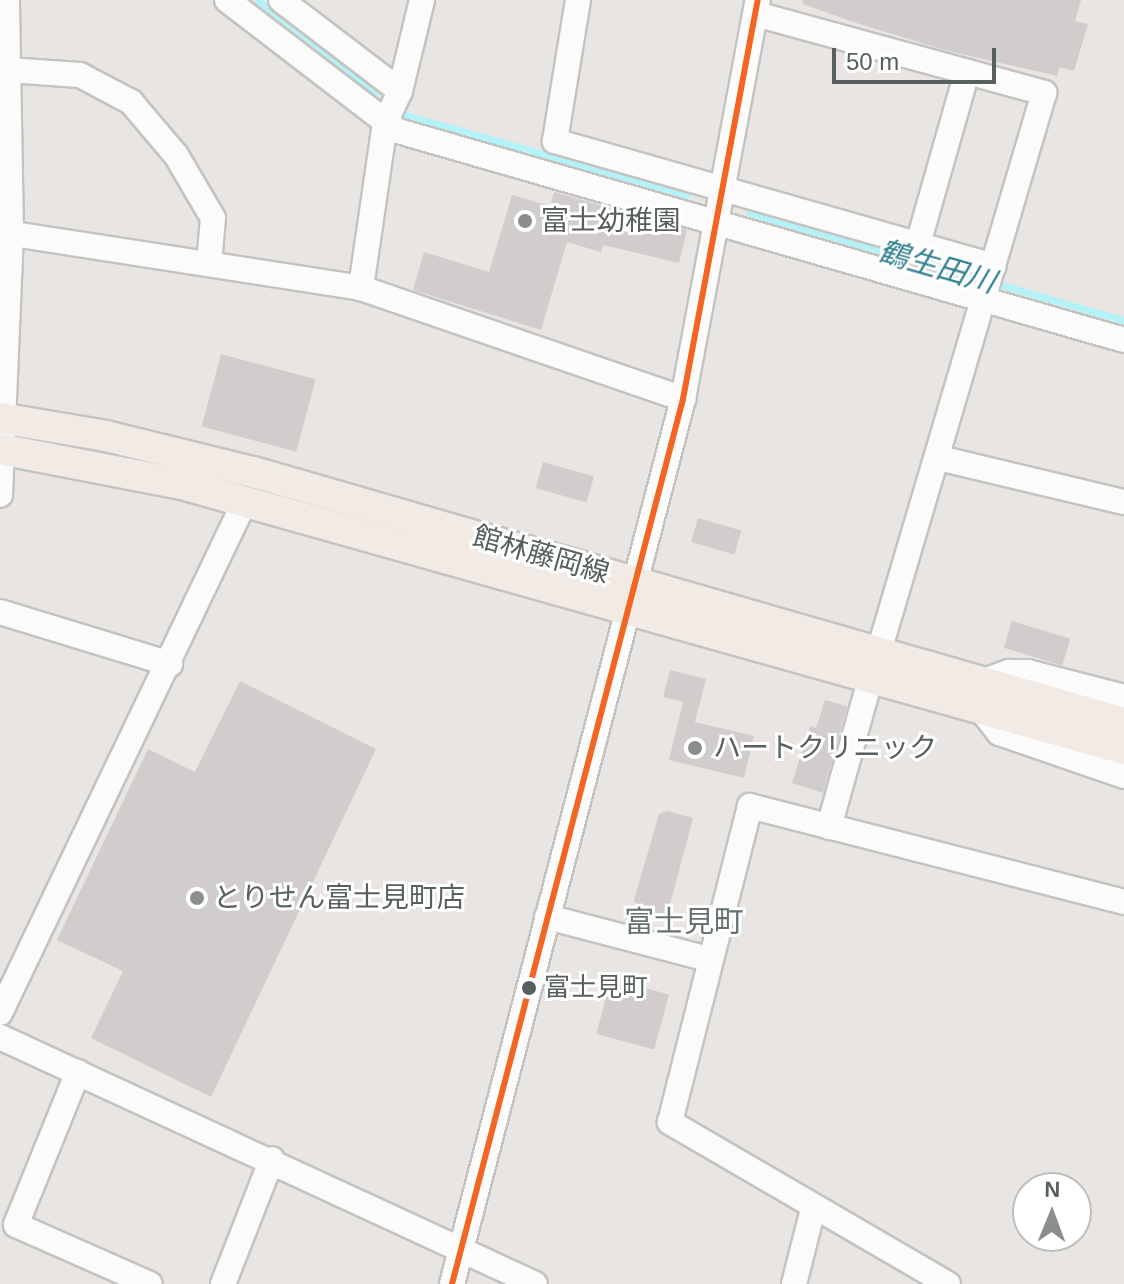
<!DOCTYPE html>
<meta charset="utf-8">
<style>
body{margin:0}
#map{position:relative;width:1124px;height:1284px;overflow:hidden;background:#e9e5e2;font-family:Arial,"Noto Sans JP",sans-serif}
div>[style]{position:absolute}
.stream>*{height:7px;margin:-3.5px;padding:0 3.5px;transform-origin:3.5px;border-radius:3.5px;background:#b3f2f6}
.building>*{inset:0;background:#d1cdcc;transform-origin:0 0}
.roads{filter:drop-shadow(2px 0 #c3c4c2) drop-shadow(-2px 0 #c3c4c2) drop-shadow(0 2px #c3c4c2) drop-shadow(0 -2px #c3c4c2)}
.minor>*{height:24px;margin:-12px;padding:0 12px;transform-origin:12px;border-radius:12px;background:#fcfbfb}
.major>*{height:30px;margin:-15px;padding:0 15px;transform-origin:15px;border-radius:15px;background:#f2ebe5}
.bus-1>*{height:6px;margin:-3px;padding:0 3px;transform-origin:3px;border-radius:3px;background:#f26522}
.dots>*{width:22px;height:22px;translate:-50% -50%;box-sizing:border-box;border:4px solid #fff;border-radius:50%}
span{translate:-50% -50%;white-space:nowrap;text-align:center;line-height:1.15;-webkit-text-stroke:6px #fff;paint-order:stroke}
.bus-label{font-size:26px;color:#585f61}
.left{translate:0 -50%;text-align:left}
.poi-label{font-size:28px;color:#585f61}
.street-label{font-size:28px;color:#585f61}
.water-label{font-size:30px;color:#317f8e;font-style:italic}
.neighbourhood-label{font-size:30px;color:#697273}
.north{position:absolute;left:1012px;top:1172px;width:80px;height:80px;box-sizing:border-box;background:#fff;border:2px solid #bcbfc0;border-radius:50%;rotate:1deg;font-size:22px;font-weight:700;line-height:32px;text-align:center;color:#585f61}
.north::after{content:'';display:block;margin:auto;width:28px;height:36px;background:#8b8e8e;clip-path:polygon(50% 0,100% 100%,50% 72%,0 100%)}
.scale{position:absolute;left:832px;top:48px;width:164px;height:36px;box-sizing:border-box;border:4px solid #585f61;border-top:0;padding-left:10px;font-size:24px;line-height:28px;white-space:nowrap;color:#585f61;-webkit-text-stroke:6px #fff;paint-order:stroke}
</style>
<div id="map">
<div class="stream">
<div style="left:258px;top:0;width:150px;rotate:37.7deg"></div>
<div style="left:406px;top:115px;width:292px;rotate:15.9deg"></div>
<div style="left:750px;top:213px;width:389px;rotate:16deg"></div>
</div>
<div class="building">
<div style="clip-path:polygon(803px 0,1081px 0,1075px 21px,1088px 24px,1074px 71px,1060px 67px,1057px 76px,948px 51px,853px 22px,803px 4px)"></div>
<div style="clip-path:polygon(554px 192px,687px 230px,679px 263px,603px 245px,601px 252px,567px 242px,541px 330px,413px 290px,424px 252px,489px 272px,512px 195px,550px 206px)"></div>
<div style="left:221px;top:354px;width:98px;height:75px;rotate:15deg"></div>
<div style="left:543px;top:462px;width:53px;height:27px;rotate:16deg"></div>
<div style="left:698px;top:518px;width:45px;height:25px;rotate:16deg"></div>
<div style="left:1012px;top:621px;width:61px;height:28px;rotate:17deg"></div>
<div style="clip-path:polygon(670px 670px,706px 679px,695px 722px,754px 736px,744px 778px,669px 760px,683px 702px,663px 697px)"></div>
<div style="clip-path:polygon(240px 681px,376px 749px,211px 1097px,91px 1038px,123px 971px,57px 940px,148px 749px,195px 772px)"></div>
<div style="clip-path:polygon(825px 700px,847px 706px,823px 793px,792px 783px,810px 726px,816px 728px)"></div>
<div style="clip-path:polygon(667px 811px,693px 818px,667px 916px,638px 908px,634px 900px,659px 814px)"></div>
<div style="left:611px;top:979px;width:60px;height:57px;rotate:15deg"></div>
</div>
<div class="roads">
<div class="minor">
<div style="left:227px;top:0;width:215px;rotate:37.5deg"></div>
<div style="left:398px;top:131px;width:755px;rotate:16.06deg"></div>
<div style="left:281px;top:0;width:150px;rotate:37.4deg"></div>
<div style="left:400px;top:91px;width:35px;rotate:115deg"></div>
<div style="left:385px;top:123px;width:167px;rotate:98.3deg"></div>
<div style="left:578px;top:0;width:143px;rotate:99.3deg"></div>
<div style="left:555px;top:141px;width:456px;rotate:15.9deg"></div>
<div style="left:756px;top:14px;width:299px;rotate:15.3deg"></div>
<div style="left:1044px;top:93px;width:582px;rotate:106.47deg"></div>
<div style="left:8px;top:70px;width:72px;rotate:4deg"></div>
<div style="left:80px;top:75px;width:58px;rotate:27.9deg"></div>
<div style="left:131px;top:102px;width:70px;rotate:49.7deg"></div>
<div style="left:176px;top:155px;width:73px;rotate:59.6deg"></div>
<div style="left:213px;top:218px;width:46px;rotate:95deg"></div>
<div style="left:400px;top:91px;width:94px;rotate:-76.4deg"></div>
<div style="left:0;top:232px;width:365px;rotate:8.8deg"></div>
<div style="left:361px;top:288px;width:341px;rotate:19deg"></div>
<div style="left:918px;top:244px;width:179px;rotate:-74.1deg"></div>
<div style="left:939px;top:458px;width:190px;rotate:13.4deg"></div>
<div style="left:0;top:495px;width:261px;rotate:-87.6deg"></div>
<div style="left:11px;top:234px;width:234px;rotate:-91deg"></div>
<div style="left:0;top:612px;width:178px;rotate:17deg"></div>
<div style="left:981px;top:682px;width:30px;rotate:-20deg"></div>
<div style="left:1009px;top:672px;width:19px"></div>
<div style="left:1028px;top:672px;width:99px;rotate:14.6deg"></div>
<div style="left:979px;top:707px;width:33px;rotate:52deg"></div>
<div style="left:999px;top:733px;width:132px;rotate:19deg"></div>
<div style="left:829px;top:827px;width:156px;rotate:-74.4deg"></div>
<div style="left:547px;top:917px;width:166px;rotate:14.6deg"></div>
<div style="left:0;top:1013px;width:568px;rotate:-64.43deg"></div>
<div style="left:0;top:1037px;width:589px;rotate:24.78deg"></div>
<div style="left:78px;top:1072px;width:165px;rotate:112.1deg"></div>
<div style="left:16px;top:1225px;width:146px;rotate:23.8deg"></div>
<div style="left:223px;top:1284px;width:134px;rotate:-68.6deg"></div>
<div style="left:452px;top:1284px;width:915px;rotate:-75.37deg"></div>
<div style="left:683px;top:399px;width:406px;rotate:-79.4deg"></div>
<div style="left:794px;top:1284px;width:77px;rotate:-75.8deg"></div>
<div style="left:948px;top:1284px;width:322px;rotate:-149.8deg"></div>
<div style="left:670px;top:1122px;width:326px;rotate:-75.8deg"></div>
<div style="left:750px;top:806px;width:386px;rotate:14.4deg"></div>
</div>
<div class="major">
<div style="left:0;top:418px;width:108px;rotate:9.6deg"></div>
<div style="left:106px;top:436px;width:151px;rotate:13.8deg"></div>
<div style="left:253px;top:472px;width:906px;rotate:16.08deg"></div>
<div style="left:0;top:449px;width:185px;rotate:10.9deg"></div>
<div style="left:182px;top:484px;width:979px;rotate:15.71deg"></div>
</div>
</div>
<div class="bus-1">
<div style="left:452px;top:1284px;width:915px;rotate:-75.37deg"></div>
<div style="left:683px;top:399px;width:406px;rotate:-79.4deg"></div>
</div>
<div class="dots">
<div style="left:525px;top:221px;background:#8b8e8e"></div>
<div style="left:695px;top:748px;background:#8b8e8e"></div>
<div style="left:197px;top:898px;background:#8b8e8e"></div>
<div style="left:529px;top:988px;background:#585f61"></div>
</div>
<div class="bus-label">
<span class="left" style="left:544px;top:988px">富士見町</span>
</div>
<div class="poi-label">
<span class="left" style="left:541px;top:221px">富士幼稚園</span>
<span class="left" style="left:713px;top:748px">ハートクリニック</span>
<span class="left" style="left:213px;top:898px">とりせん富士見町店</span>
</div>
<div class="street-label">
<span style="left:541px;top:555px;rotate:16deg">館林藤岡線</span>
</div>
<div class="water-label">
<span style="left:937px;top:267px;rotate:16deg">鶴生田川</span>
</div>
<div class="neighbourhood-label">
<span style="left:684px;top:922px">富士見町</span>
</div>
<div class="north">N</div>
<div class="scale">50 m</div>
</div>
